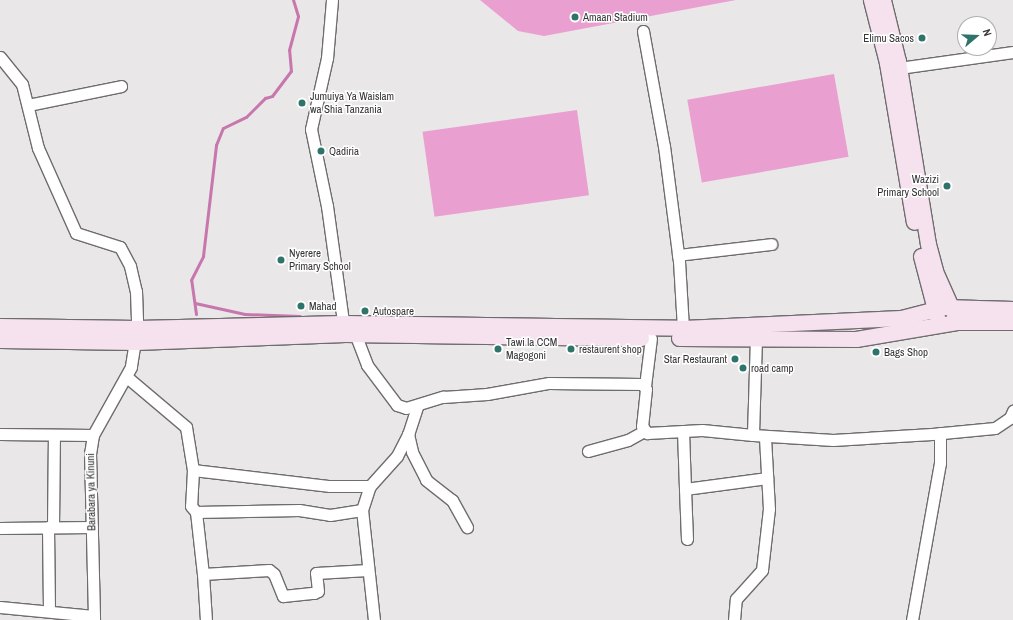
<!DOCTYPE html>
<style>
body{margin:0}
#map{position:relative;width:1013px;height:620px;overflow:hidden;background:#eae7e8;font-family:"Archivo Narrow",sans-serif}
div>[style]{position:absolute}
.green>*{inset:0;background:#ea9fd1;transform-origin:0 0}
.stream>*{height:3px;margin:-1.5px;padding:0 1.5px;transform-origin:1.5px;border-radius:1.5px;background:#c777ad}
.roads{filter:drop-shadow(1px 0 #6f6c6e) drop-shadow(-1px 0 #6f6c6e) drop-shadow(0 1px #6f6c6e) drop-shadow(0 -1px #6f6c6e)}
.minor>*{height:11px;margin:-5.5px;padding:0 5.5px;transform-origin:5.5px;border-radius:5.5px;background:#fff}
.secondary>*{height:15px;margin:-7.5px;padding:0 7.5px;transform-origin:7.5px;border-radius:7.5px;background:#f6e1ef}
.dots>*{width:11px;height:11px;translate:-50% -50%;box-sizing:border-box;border:2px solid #fff;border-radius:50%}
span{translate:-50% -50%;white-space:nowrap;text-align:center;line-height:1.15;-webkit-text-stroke:3px #fff;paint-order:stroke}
.poi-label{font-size:11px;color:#363536}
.left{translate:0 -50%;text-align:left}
.right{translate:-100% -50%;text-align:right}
.street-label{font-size:11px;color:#363536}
.north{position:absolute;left:957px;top:16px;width:40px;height:40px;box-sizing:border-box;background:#fff;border:1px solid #afaeaf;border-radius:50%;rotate:71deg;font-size:11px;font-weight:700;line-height:16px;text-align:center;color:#363536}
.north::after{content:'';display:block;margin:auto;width:14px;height:18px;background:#2e746a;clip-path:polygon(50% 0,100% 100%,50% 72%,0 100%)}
</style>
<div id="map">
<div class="green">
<div style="clip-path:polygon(480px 0,736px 0,544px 36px,518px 31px)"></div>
<div style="left:834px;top:74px;width:84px;height:149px;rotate:80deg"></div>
<div style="left:577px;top:110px;width:86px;height:156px;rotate:82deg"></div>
</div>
<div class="stream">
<div style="left:195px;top:303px;width:51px;rotate:12.4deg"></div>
<div style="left:245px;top:314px;width:55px;rotate:2.1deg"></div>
<div style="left:196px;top:314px;width:34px;rotate:-98deg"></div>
<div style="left:191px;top:280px;width:27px;rotate:-63deg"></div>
<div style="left:203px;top:256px;width:112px;rotate:-83.3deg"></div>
<div style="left:216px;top:145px;width:18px;rotate:-68deg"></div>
<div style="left:223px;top:128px;width:25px;rotate:-26deg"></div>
<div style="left:246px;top:117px;width:27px;rotate:-45deg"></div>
<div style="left:265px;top:98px;width:7px;rotate:-16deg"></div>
<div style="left:272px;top:96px;width:31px;rotate:-53deg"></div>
<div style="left:291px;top:71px;width:21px;rotate:-95deg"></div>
<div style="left:289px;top:50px;width:35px;rotate:-75deg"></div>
<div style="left:298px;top:16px;width:17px;rotate:-107deg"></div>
</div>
<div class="roads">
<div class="minor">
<div style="left:332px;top:0;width:58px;rotate:94.9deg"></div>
<div style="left:327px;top:58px;width:73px;rotate:102.7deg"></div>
<div style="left:311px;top:129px;width:79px;rotate:78.3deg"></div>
<div style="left:327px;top:206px;width:124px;rotate:82.1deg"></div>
<div style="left:643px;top:31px;width:117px;rotate:79.7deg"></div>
<div style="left:664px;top:146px;width:116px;rotate:82.6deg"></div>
<div style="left:679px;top:261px;width:67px;rotate:86.6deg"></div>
<div style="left:0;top:57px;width:35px;rotate:51deg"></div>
<div style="left:22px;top:84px;width:66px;rotate:76deg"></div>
<div style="left:38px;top:148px;width:93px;rotate:65.9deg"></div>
<div style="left:76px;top:233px;width:46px;rotate:17.7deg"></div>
<div style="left:120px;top:247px;width:21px;rotate:62deg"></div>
<div style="left:130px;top:266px;width:26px;rotate:77deg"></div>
<div style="left:136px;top:291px;width:37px;rotate:88deg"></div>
<div style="left:137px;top:328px;width:39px;rotate:99deg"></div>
<div style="left:131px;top:367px;width:78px;rotate:119.2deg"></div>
<div style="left:93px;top:435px;width:18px;rotate:99deg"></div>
<div style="left:90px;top:453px;width:167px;rotate:88.6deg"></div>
<div style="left:899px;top:68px;width:115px;rotate:-8deg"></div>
<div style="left:28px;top:105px;width:95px;rotate:-11.5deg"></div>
<div style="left:678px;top:255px;width:94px;rotate:-6.7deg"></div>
<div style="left:356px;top:336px;width:31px;rotate:69deg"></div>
<div style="left:367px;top:365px;width:50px;rotate:53.1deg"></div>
<div style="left:397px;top:405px;width:9px;rotate:18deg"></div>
<div style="left:406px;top:408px;width:39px;rotate:-17deg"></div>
<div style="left:443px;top:397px;width:44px;rotate:-3.9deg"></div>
<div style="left:487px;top:394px;width:63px;rotate:-10.1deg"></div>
<div style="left:549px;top:383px;width:93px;rotate:0.6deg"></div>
<div style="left:642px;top:384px;width:6px;rotate:51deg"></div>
<div style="left:646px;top:389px;width:37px;rotate:96deg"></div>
<div style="left:642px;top:426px;width:9px;rotate:54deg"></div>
<div style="left:647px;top:433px;width:55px;rotate:-3.1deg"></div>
<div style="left:702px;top:430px;width:51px;rotate:5.6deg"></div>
<div style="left:756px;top:338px;width:97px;rotate:91.8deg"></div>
<div style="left:753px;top:435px;width:80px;rotate:3.6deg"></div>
<div style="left:833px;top:440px;width:99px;rotate:-3.5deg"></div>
<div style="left:932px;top:434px;width:63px;rotate:-5.4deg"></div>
<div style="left:995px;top:428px;width:18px;rotate:-34deg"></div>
<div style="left:1010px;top:418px;width:8px;rotate:-67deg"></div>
<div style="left:128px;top:378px;width:76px;rotate:40.2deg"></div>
<div style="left:186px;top:427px;width:44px;rotate:80.8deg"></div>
<div style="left:193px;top:470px;width:36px;rotate:93deg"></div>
<div style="left:191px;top:506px;width:8px;rotate:50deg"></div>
<div style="left:196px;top:512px;width:62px;rotate:83.6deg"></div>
<div style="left:203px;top:574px;width:66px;rotate:-3.5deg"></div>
<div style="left:269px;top:570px;width:6px;rotate:39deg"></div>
<div style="left:274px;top:574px;width:24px;rotate:68deg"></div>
<div style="left:283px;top:596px;width:31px;rotate:-6deg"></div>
<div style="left:314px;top:593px;width:4px;rotate:-27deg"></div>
<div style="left:318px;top:591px;width:18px;rotate:-96deg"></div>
<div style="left:316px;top:573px;width:52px;rotate:-3.3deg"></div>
<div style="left:645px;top:386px;width:48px;rotate:-82.9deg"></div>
<div style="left:417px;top:407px;width:28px;rotate:108deg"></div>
<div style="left:408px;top:434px;width:18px;rotate:77deg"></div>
<div style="left:412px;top:452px;width:31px;rotate:63deg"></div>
<div style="left:426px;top:480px;width:33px;rotate:38deg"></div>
<div style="left:452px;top:500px;width:31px;rotate:61deg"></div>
<div style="left:683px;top:431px;width:58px;rotate:88deg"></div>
<div style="left:0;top:434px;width:93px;rotate:0.6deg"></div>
<div style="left:588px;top:451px;width:41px;rotate:-15.4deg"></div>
<div style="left:628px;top:440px;width:18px;rotate:-29deg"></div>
<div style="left:193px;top:470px;width:138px;rotate:6.7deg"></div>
<div style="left:330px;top:486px;width:40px"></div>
<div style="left:196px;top:512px;width:103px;rotate:-1.1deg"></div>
<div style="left:299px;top:510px;width:31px;rotate:9deg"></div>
<div style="left:330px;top:515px;width:32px;rotate:-9deg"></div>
<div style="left:48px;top:527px;width:84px;rotate:89.3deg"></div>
<div style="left:53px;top:527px;width:92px;rotate:-89.4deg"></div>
<div style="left:0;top:528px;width:92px;rotate:-0.6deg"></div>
<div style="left:687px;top:539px;width:50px;rotate:-92.3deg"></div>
<div style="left:685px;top:489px;width:83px;rotate:-7.6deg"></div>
<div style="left:203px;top:574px;width:46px;rotate:86.3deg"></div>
<div style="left:0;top:607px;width:94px;rotate:5.5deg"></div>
<div style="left:374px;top:620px;width:111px;rotate:-96.2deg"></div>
<div style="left:362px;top:510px;width:25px;rotate:-72deg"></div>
<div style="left:370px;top:486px;width:40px;rotate:-48deg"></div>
<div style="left:397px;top:456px;width:25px;rotate:-63deg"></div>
<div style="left:734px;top:620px;width:21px;rotate:-85deg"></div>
<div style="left:736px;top:599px;width:39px;rotate:-48deg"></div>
<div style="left:762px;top:570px;width:61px;rotate:-83.5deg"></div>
<div style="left:769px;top:509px;width:71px;rotate:-93.2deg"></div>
<div style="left:912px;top:620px;width:159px;rotate:-79.9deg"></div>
<div style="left:940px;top:463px;width:30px;rotate:-90deg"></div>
</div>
<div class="secondary">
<div style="left:871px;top:0;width:65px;rotate:75.7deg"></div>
<div style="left:887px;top:63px;width:161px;rotate:80.4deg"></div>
<div style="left:883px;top:0;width:63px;rotate:76.2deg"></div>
<div style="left:898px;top:61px;width:185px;rotate:80.7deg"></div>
<div style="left:928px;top:244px;width:28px;rotate:75deg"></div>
<div style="left:935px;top:271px;width:49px;rotate:66deg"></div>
<div style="left:921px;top:256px;width:63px;rotate:75.3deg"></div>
<div style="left:0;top:326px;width:137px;rotate:0.8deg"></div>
<div style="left:137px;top:328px;width:206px;rotate:-1.4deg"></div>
<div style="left:343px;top:323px;width:340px;rotate:0.8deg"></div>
<div style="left:683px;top:328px;width:218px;rotate:-2.6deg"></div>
<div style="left:901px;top:318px;width:44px;rotate:-14.3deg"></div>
<div style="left:944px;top:307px;width:69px;rotate:1.7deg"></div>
<div style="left:679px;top:338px;width:177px;rotate:0.3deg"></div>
<div style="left:856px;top:339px;width:102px;rotate:-9.6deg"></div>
<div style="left:957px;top:322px;width:56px"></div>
<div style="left:0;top:340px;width:136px;rotate:0.8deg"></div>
<div style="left:136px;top:342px;width:209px;rotate:-2.2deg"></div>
<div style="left:345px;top:334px;width:296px;rotate:0.8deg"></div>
</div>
</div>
<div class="dots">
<div style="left:575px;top:17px;background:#2e746a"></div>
<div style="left:922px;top:38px;background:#2e746a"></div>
<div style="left:302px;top:103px;background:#2e746a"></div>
<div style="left:321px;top:151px;background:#2e746a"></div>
<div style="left:947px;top:186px;background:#2e746a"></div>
<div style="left:281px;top:260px;background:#2e746a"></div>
<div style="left:301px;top:306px;background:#2e746a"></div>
<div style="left:365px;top:311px;background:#2e746a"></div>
<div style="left:498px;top:349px;background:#2e746a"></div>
<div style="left:571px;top:349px;background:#2e746a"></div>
<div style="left:876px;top:352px;background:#2e746a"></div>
<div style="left:735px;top:359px;background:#2e746a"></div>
<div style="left:743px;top:368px;background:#2e746a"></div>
</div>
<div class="poi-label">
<span class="left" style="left:583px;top:17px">Amaan Stadium</span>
<span class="right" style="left:914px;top:38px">Elimu Sacos</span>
<span class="left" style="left:310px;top:103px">Jumuiya Ya Waislam<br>wa Shia Tanzania</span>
<span class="left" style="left:329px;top:151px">Qadiria</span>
<span class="right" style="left:939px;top:186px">Wazizi<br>Primary School</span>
<span class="left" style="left:289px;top:260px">Nyerere<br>Primary School</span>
<span class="left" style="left:309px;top:306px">Mahad</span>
<span class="left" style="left:373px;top:311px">Autospare</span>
<span class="left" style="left:506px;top:349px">Tawi la CCM<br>Magogoni</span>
<span class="left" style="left:579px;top:349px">restaurent shop</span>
<span class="left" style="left:884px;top:352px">Bags Shop</span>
<span class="right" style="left:727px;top:359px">Star Restaurant</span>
<span class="left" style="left:751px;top:368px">road camp</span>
</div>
<div class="street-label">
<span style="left:91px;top:492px;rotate:-91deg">Barabara ya Kinuni</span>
</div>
<div class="north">N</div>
</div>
